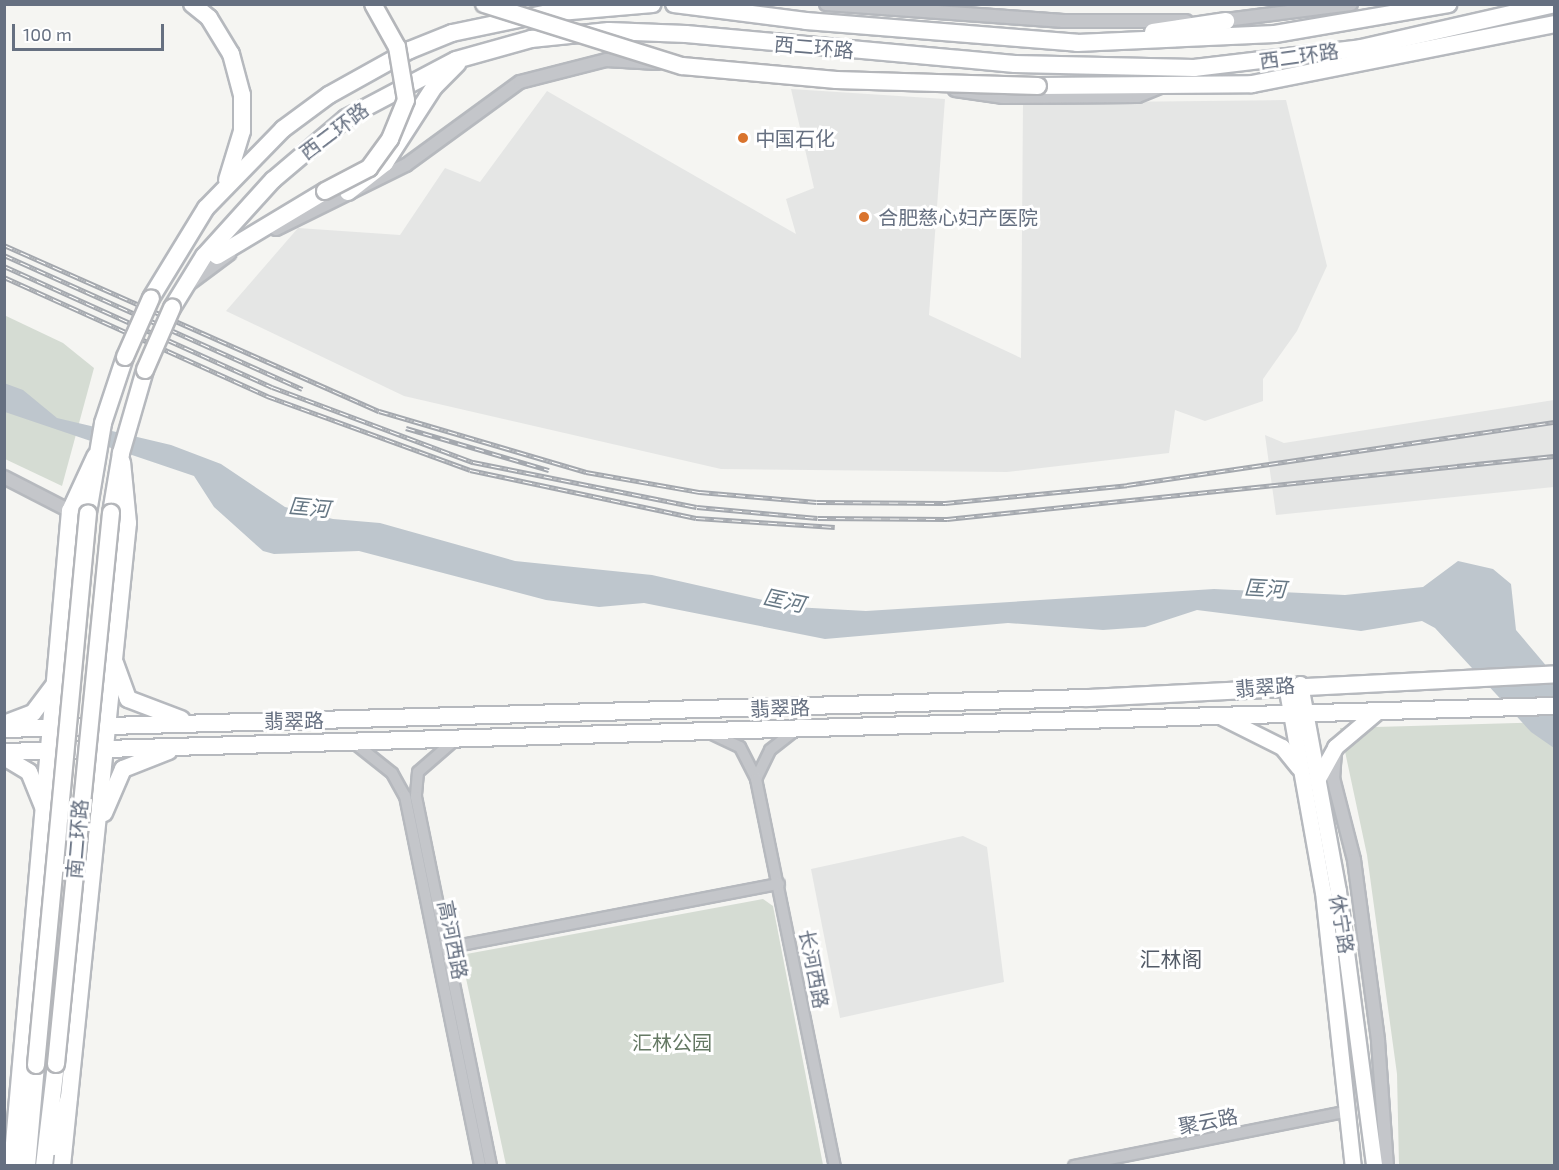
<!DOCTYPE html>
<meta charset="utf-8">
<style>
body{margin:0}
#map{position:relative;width:1559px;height:1170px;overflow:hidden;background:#f5f5f2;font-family:"Exo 2","Noto Sans SC",sans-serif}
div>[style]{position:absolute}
.built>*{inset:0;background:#e5e6e5}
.green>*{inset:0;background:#d5dcd3}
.water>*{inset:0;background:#bec6cd}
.roads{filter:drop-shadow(2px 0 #b6b9be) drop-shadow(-2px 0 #b6b9be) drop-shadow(0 2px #b6b9be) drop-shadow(0 -2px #b6b9be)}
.minor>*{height:10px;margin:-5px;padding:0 5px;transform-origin:5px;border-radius:5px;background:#c4c6ca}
.tertiary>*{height:12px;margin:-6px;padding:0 6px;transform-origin:6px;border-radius:6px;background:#c4c6ca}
.secondary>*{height:15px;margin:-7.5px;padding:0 7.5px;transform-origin:7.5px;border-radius:7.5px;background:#fff}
.primary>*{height:16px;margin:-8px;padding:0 8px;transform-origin:8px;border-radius:8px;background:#fff}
.trunk>*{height:16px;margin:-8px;padding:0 8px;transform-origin:8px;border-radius:8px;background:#fff}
.rail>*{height:5px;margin-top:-2.5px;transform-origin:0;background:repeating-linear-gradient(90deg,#fff 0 9px,#a4a8ae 0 18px);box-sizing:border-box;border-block:2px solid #a4a8ae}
.bridges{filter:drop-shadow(2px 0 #b4b6ba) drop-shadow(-2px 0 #b4b6ba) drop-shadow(0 2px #b4b6ba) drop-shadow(0 -2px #b4b6ba)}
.trunk-bridge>*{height:16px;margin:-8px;padding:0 8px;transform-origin:8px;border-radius:8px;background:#fff}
.dots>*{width:16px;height:16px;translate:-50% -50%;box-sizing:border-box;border:3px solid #fff;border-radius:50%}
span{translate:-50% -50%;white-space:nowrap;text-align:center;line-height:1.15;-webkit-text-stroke:6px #fff;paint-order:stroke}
.street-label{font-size:20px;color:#667081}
.poi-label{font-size:20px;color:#667081}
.left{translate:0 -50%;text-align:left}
.park-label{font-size:20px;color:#657964}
.water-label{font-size:21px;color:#677885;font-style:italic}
.neighbourhood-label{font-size:21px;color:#535b67}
.frame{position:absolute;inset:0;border:6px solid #667081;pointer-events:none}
.scale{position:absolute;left:12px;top:24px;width:152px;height:27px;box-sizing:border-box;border:3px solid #667081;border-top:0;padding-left:8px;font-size:18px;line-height:21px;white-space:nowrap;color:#667081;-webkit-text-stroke:4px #fff;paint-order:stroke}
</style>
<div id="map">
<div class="built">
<div style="clip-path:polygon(791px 89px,945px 99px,929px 315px,1021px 358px,1023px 103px,1286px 100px,1327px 266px,1297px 331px,1263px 379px,1263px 401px,1205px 421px,1175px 410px,1169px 453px,1007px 472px,721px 469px,404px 396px,226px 311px,298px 228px,400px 235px,445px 168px,480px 182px,547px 91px,796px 234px,786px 199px,814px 188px)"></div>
<div style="clip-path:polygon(1554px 400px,1554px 487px,1276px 515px,1265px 435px,1284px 443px)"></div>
<div style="clip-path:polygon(963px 836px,987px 847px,1004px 982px,840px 1018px,811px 869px)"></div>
</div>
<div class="green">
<div style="clip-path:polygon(4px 315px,63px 343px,94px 368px,62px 486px,5px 459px)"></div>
<div style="clip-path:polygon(1554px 722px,1554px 1165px,1399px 1165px,1397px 1074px,1367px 855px,1340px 728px)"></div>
<div style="clip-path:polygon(763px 899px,773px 906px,823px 1165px,506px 1165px,461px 955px)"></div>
</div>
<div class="water">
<div style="clip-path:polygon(4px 383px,23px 390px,57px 418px,171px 445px,221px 464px,285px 507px,333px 519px,380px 523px,515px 561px,652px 575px,794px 607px,866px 611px,1214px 589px,1345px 595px,1423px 587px,1458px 561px,1493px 569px,1511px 584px,1516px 630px,1554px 675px,1554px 748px,1531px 732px,1435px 628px,1422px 621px,1361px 631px,1197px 610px,1145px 627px,1103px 630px,1008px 623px,825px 639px,644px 603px,599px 607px,546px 600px,359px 551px,274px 554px,263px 551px,214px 507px,194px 476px,5px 412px)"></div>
</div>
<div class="roads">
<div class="minor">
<div style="left:712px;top:734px;width:31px;rotate:25deg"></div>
<div style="left:740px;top:747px;width:36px;rotate:63deg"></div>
<div style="left:756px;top:779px;width:32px;rotate:-64deg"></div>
<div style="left:770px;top:750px;width:34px;rotate:-38deg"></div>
<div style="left:456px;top:739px;width:50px;rotate:139deg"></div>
<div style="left:418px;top:772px;width:25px;rotate:95deg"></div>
<div style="left:416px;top:797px;width:377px;rotate:78.5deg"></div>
<div style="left:353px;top:742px;width:50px;rotate:38.5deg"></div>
<div style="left:392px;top:773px;width:26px;rotate:61deg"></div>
<div style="left:405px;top:796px;width:378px;rotate:78.5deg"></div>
<div style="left:756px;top:779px;width:395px;rotate:78.5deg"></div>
<div style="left:446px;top:948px;width:339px;rotate:-10.9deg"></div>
<div style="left:1074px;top:1166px;width:280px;rotate:-11.3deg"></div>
</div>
<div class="tertiary">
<div style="left:826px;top:4px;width:238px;rotate:4.1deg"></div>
<div style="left:1063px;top:21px;width:123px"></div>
<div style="left:1218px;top:21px;width:134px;rotate:-7.3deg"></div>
<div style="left:955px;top:90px;width:49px;rotate:8.3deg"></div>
<div style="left:1003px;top:97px;width:135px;rotate:-0.4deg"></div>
<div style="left:1138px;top:96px;width:22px;rotate:-22deg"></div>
<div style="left:276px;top:229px;width:145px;rotate:-26.2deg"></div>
<div style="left:406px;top:165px;width:141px;rotate:-36.1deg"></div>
<div style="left:520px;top:82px;width:89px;rotate:-14.3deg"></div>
<div style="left:606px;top:60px;width:51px;rotate:3.4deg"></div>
<div style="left:190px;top:283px;width:49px;rotate:-36.6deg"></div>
<div style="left:4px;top:477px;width:74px;rotate:27.3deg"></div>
<div style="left:1335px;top:751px;width:27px;rotate:94deg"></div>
<div style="left:1333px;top:778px;width:85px;rotate:75.6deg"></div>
<div style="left:1354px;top:860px;width:183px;rotate:82.4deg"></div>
<div style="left:1378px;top:1041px;width:125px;rotate:85.9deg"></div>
</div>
<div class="secondary">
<div style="left:1300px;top:684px;width:210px;rotate:79.6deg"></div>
<div style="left:1338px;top:891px;width:277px;rotate:82.5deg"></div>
<div style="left:1286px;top:685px;width:210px;rotate:79.9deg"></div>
<div style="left:1323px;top:892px;width:276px;rotate:83.8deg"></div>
<div style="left:1222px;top:717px;width:67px;rotate:26.6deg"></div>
<div style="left:1282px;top:747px;width:26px;rotate:51deg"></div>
<div style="left:1317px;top:780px;width:38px;rotate:-61deg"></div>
<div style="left:1335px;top:747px;width:57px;rotate:-40.1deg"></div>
</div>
<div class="primary">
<div style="left:115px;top:663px;width:38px;rotate:70deg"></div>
<div style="left:128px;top:699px;width:57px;rotate:20.7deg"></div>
<div style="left:4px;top:724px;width:31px;rotate:-21deg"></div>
<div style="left:33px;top:713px;width:36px;rotate:-53deg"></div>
<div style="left:4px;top:729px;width:1083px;rotate:-1.64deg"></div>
<div style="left:1087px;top:698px;width:468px;rotate:-2.9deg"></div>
<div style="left:4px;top:752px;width:1551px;rotate:-1.7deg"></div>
<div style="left:4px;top:757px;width:29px;rotate:31deg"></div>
<div style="left:29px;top:772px;width:37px;rotate:68deg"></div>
<div style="left:104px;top:813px;width:48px;rotate:-66.6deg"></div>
<div style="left:123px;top:769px;width:49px;rotate:-21.4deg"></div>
<div style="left:12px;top:1166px;width:658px;rotate:-84.94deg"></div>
<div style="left:70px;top:511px;width:60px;rotate:-65.2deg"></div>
<div style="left:62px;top:1166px;width:646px;rotate:-84.14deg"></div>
<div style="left:128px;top:523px;width:61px;rotate:-95.6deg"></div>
</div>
<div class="trunk">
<div style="left:192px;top:4px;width:22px;rotate:39deg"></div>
<div style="left:209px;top:18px;width:42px;rotate:58.6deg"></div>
<div style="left:231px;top:54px;width:42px;rotate:75deg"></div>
<div style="left:242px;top:95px;width:36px;rotate:90deg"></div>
<div style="left:242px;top:131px;width:51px;rotate:107deg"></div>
<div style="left:674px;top:4px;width:133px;rotate:7.3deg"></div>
<div style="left:806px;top:21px;width:272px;rotate:4.6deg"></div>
<div style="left:1077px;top:43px;width:198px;rotate:-2.6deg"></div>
<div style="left:1275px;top:34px;width:176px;rotate:-9.8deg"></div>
<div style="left:1153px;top:32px;width:74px;rotate:-8.6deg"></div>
<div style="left:1038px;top:86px;width:214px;rotate:-0.5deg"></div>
<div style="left:1252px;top:84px;width:308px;rotate:-11.2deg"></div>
<div style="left:348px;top:192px;width:47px;rotate:-38.1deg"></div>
<div style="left:385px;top:163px;width:90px;rotate:-57.2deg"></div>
<div style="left:434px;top:87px;width:33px;rotate:-45deg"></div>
<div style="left:217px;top:256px;width:126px;rotate:-31deg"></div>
<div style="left:151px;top:298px;width:105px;rotate:-58.6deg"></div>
<div style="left:206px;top:208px;width:110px;rotate:-45.7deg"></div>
<div style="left:283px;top:129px;width:57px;rotate:-36.5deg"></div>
<div style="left:329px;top:95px;width:93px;rotate:-29.1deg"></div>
<div style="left:410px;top:50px;width:45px;rotate:-22deg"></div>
<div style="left:452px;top:33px;width:98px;rotate:-11.8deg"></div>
<div style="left:548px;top:13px;width:105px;rotate:-4.9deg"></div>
<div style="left:172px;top:308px;width:61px;rotate:-58.4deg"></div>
<div style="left:204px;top:256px;width:103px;rotate:-47.8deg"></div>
<div style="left:273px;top:180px;width:96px;rotate:-40.3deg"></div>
<div style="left:346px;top:118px;width:124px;rotate:-27.8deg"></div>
<div style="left:456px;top:60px;width:78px;rotate:-15.6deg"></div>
<div style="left:531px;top:39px;width:78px;rotate:-5.9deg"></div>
<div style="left:609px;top:31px;width:77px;rotate:2.2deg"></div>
<div style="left:686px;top:34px;width:330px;rotate:5.2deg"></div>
<div style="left:1015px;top:64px;width:179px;rotate:1.3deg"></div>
<div style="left:1194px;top:68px;width:168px;rotate:-6.8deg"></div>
<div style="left:1361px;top:48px;width:198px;rotate:-12.8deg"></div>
<div style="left:88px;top:513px;width:91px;rotate:-80.5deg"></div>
<div style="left:103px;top:423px;width:70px;rotate:-71.6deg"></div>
<div style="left:111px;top:513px;width:61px;rotate:-80.5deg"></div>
<div style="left:121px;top:453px;width:86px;rotate:-73.9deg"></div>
<div style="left:19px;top:1102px;width:41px;rotate:87.2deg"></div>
<div style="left:54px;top:1147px;width:52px;rotate:-73.3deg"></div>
<div style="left:27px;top:1166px;width:101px;rotate:-84.9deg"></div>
<div style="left:44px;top:1166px;width:103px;rotate:-83.3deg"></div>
</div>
</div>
<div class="rail">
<div style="left:4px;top:245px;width:410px;rotate:23.9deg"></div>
<div style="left:379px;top:411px;width:216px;rotate:16.4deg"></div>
<div style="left:586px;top:472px;width:116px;rotate:10deg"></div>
<div style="left:700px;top:492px;width:117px;rotate:4.9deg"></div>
<div style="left:817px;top:502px;width:128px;rotate:0.4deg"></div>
<div style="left:945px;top:503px;width:183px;rotate:-5.6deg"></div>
<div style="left:1127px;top:485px;width:432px;rotate:-8.4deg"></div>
<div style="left:4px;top:255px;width:327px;rotate:24.2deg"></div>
<div style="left:4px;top:266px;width:294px;rotate:24.3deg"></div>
<div style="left:272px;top:387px;width:215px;rotate:20.5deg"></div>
<div style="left:473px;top:462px;width:228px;rotate:11.4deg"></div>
<div style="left:697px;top:507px;width:121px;rotate:5.2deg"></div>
<div style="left:818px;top:518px;width:129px;rotate:0.4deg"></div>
<div style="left:947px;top:519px;width:610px;rotate:-5.93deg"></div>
<div style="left:4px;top:277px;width:289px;rotate:24.3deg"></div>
<div style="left:267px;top:396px;width:216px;rotate:20deg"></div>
<div style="left:470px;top:470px;width:231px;rotate:12deg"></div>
<div style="left:696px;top:518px;width:139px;rotate:3.7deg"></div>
<div style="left:406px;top:428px;width:149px;rotate:16.4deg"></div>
</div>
<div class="bridges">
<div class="trunk-bridge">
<div style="left:484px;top:4px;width:207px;rotate:17.4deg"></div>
<div style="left:682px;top:66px;width:155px;rotate:5.2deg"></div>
<div style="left:836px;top:80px;width:202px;rotate:1.7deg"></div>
<div style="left:325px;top:191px;width:50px;rotate:-27.6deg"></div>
<div style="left:369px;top:168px;width:36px;rotate:-54deg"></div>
<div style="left:390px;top:139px;width:42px;rotate:-67.7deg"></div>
<div style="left:406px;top:100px;width:54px;rotate:-99.6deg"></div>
<div style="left:397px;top:47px;width:49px;rotate:-119.2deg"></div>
<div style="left:125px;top:357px;width:64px;rotate:-66.2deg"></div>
<div style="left:145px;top:370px;width:68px;rotate:-66.5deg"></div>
<div style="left:56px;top:1064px;width:554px;rotate:-84.3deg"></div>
<div style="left:36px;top:1065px;width:554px;rotate:-84.62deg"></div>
</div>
</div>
<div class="dots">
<div style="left:743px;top:138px;background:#d9742e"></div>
<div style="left:864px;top:217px;background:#d9742e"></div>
</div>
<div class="street-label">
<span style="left:814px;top:47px;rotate:5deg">西二环路</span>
<span style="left:1299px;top:56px;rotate:-8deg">西二环路</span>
<span style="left:334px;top:131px;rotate:-37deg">西二环路</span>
<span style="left:1265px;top:687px;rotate:-4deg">翡翠路</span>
<span style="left:780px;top:708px;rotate:-2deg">翡翠路</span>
<span style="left:294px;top:720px">翡翠路</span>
<span style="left:77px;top:839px;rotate:-85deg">南二环路</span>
<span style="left:1342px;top:924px;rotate:81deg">休宁路</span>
<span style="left:453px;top:940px;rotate:79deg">高河西路</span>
<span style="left:814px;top:969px;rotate:79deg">长河西路</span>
<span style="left:1208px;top:1121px;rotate:-11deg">聚云路</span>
</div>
<div class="poi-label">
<span class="left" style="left:755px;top:138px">中国石化</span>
<span class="left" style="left:878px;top:217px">合肥慈心妇产医院</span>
</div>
<div class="park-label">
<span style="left:672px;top:1042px">汇林公园</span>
</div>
<div class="water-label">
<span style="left:309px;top:507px;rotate:5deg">匡河</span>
<span style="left:1265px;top:588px;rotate:3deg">匡河</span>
<span style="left:784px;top:600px;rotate:12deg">匡河</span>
</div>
<div class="neighbourhood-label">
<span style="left:1171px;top:959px">汇林阁</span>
</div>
<div class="frame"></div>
<div class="scale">100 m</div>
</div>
